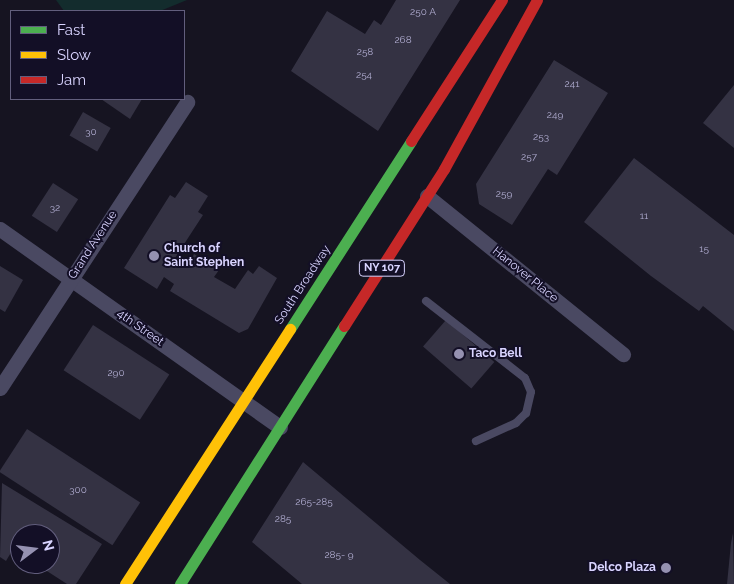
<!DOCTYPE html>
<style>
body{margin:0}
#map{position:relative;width:734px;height:584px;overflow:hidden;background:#161421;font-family:Raleway,sans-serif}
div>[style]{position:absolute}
.green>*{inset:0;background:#132c2d}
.building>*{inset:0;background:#343243;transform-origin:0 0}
.lane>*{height:8px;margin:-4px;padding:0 4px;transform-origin:4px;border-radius:4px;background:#4a4962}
.street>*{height:15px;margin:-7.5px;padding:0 7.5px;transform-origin:7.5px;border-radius:7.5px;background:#4a4962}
.fast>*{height:11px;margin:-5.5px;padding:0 5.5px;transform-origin:5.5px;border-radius:5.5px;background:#4caf50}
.slow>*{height:11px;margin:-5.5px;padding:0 5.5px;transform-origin:5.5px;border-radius:5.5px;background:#ffc107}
.jam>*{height:11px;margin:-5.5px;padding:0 5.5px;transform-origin:5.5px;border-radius:5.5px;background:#c62828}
.dots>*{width:14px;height:14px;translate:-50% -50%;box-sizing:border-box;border:2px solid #130f26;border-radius:50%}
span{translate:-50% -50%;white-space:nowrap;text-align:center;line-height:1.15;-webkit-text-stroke:4px #130f26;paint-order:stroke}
.number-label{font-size:10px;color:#b0acd0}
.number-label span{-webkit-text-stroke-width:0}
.shield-label span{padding:1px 4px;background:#130f26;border:1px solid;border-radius:4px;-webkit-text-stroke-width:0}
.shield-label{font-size:11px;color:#d9d4ff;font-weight:700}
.street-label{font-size:12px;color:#d9d4ff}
.poi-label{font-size:12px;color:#d9d4ff;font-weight:700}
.left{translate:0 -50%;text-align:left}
.right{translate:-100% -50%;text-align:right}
.legend{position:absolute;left:10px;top:10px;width:175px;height:90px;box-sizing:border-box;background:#130f26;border:1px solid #625e7d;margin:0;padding:6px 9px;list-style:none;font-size:15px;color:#d9d4ff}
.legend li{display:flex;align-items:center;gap:10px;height:25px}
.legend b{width:25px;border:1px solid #625e7d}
.north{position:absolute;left:10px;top:524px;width:50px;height:50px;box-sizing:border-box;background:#130f26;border:1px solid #625e7d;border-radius:50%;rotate:75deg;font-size:14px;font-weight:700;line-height:20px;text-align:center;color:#d9d4ff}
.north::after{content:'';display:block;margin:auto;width:18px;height:22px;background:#9591b1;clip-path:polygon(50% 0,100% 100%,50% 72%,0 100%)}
</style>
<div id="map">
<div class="green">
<div style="clip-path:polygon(56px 0,187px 0,160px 11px,64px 11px)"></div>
</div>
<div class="building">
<div style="clip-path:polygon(396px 0,460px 0,378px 131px,291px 71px,327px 11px,365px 34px,374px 20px,381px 25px)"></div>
<div style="clip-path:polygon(554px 60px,608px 93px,557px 175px,548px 169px,512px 225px,479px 204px,476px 184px)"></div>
<div style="clip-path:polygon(734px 85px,734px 148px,703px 123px)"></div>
<div style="clip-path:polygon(101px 99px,142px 99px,130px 119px)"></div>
<div style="left:83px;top:112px;width:32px;height:27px;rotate:30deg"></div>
<div style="clip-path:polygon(634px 158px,734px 235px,734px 331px,703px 306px,699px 311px,651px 276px,584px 222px)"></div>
<div style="clip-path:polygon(186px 182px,208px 196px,198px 212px,203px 215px,175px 258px,187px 265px,194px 254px,219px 270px,214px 277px,235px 289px,248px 270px,253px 274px,259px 266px,277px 278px,248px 329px,239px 333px,170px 291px,174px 284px,164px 277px,157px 289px,124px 268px,170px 195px,175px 198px)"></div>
<div style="left:53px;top:183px;width:30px;height:39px;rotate:33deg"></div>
<div style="clip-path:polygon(0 266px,23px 280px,5px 312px,0 309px)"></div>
<div style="left:446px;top:320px;width:64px;height:35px;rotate:41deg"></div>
<div style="left:93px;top:325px;width:91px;height:54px;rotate:33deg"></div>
<div style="left:27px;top:429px;width:135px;height:51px;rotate:33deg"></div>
<div style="clip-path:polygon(303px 462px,420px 560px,450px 584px,302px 584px,252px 542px)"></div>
<div style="clip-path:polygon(2px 483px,102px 544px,76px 584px,67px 584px,36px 564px,50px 564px,50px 534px,20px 534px,20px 553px,13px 549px,6px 561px,0 557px)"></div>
<div style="clip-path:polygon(733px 533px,734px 584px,727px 584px,731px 543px)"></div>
</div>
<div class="lane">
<div style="left:426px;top:301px;width:125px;rotate:37.9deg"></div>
<div style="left:525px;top:378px;width:15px;rotate:67deg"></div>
<div style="left:531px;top:392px;width:22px;rotate:103deg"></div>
<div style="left:526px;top:413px;width:14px;rotate:135deg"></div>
<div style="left:516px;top:423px;width:44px;rotate:155.8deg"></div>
</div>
<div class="street">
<div style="left:427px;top:196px;width:252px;rotate:38.9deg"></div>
<div style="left:0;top:229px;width:343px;rotate:35.3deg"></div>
<div style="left:0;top:388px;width:342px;rotate:-56.8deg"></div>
</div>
<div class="fast">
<div style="left:290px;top:329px;width:224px;rotate:-57.2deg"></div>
<div style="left:180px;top:584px;width:306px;rotate:-57.6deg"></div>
</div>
<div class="slow">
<div style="left:125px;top:584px;width:304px;rotate:-57.1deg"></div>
</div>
<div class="jam">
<div style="left:411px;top:141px;width:168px;rotate:-57.2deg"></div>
<div style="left:344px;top:326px;width:186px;rotate:-57.5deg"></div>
<div style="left:444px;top:169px;width:193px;rotate:-61.2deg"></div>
</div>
<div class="dots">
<div style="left:154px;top:256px;background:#9591b1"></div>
<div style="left:459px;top:354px;background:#9591b1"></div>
<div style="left:666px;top:568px;background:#9591b1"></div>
</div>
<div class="number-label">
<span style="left:423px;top:12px">250 A</span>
<span style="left:403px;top:40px">268</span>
<span style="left:365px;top:52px">258</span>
<span style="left:364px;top:75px">254</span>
<span style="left:572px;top:84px">241</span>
<span style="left:555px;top:115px">249</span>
<span style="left:91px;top:132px">30</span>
<span style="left:541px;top:137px">253</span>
<span style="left:529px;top:157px">257</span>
<span style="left:504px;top:194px">259</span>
<span style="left:55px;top:208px">32</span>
<span style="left:644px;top:216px">11</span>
<span style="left:704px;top:249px">15</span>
<span style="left:116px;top:373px">290</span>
<span style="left:78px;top:490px">300</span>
<span style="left:314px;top:502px">265-285</span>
<span style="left:283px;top:519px">285</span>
<span style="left:339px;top:555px">285- 9</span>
</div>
<div class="shield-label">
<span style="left:382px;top:268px">NY 107</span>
</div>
<div class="street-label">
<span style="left:93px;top:245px;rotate:-57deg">Grand Avenue</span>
<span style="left:525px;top:275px;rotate:39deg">Hanover Place</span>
<span style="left:303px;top:285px;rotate:-57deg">South Broadway</span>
<span style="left:140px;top:328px;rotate:35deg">4th Street</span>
</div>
<div class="poi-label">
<span class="left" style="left:164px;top:256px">Church of<br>Saint Stephen</span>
<span class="left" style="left:469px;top:354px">Taco Bell</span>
<span class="right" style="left:656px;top:568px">Delco Plaza</span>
</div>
<ul class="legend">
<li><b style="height:6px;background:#4caf50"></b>Fast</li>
<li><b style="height:6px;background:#ffc107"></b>Slow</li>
<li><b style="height:6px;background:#c62828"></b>Jam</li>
</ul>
<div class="north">N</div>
</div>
